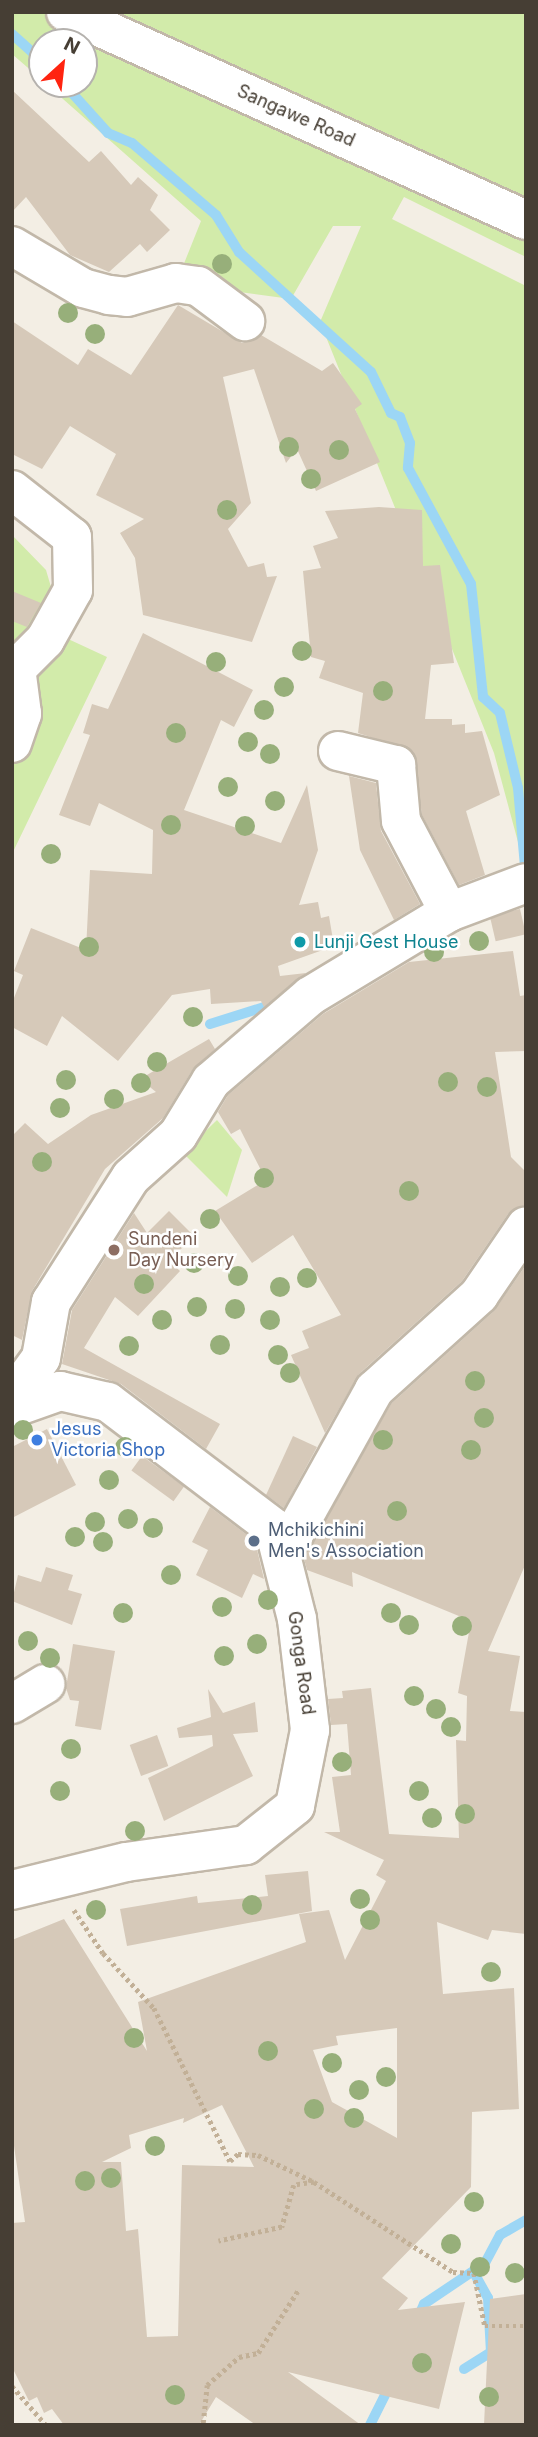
<!DOCTYPE html>
<style>
body{margin:0}
#map{position:relative;width:538px;height:2437px;overflow:hidden;background:#f3eee4;font-family:Inter,sans-serif}
div>[style]{position:absolute}
.green>*{inset:0;background:#d2ebaa}
.stream>*{height:10px;margin:-5px;padding:0 5px;transform-origin:5px;border-radius:5px;background:#9cd6f5}
.building>*{inset:0;background:#d6c9b9;transform-origin:0 0}
.path>*{height:4.5px;margin-top:-2.25px;transform-origin:0;background:repeating-linear-gradient(90deg,#c2b097 0 3.5px,transparent 0 7px)}
.roads{filter:drop-shadow(2px 0 #c2b8a9) drop-shadow(-2px 0 #c2b8a9) drop-shadow(0 2px #c2b8a9) drop-shadow(0 -2px #c2b8a9)}
.minor>*{height:38px;margin:-19px;padding:0 19px;transform-origin:19px;border-radius:19px;background:#fff}
.trees>*{width:20px;height:20px;margin:-10px;border-radius:50%;background:#97af7a}
.dots>*{width:19px;height:19px;translate:-50% -50%;box-sizing:border-box;border:4px solid #fff;border-radius:50%}
span{translate:-50% -50%;white-space:nowrap;text-align:center;line-height:1.15;-webkit-text-stroke:5px #fff;paint-order:stroke}
.street-label{font-size:18px;color:#463e34}
.culture-label{font-size:18px;color:#0d838f}
.left{translate:0 -50%;text-align:left}
.education-label{font-size:18px;color:#785e54}
.shop-label{font-size:18px;color:#366cbe}
.service-label{font-size:18px;color:#4e5e75}
.frame{position:absolute;inset:0;border:14px solid #463e34;pointer-events:none}
.north{position:absolute;left:28px;top:28px;width:70px;height:70px;box-sizing:border-box;background:#fff;border:2px solid #b5b2ae;border-radius:50%;rotate:27deg;font-size:19px;font-weight:700;line-height:28px;text-align:center;color:#463e34}
.north::after{content:'';display:block;margin:auto;width:24px;height:32px;background:#ff2410;clip-path:polygon(50% 0,100% 100%,50% 72%,0 100%)}
</style>
<div id="map">
<div class="green">
<div style="clip-path:polygon(12px 12px,526px 12px,526px 257px,404px 197px,392px 219px,526px 286px,526px 843px,518px 842px,494px 753px,320px 322px,361px 226px,333px 226px,291px 299px,225px 290px,181px 271px,201px 221px,46px 84px,84px 84px,84px 42px,42px 42px,42px 80px,12px 54px)"></div>
<div style="clip-path:polygon(12px 535px,46px 570px,66px 638px,107px 657px,12px 854px)"></div>
<div style="clip-path:polygon(217px 1120px,242px 1150px,227px 1197px,183px 1153px)"></div>
</div>
<div class="stream">
<div style="left:12px;top:34px;width:40px;rotate:42deg"></div>
<div style="left:64px;top:84px;width:66px;rotate:48.1deg"></div>
<div style="left:108px;top:133px;width:26px;rotate:23deg"></div>
<div style="left:132px;top:143px;width:111px;rotate:40.6deg"></div>
<div style="left:216px;top:215px;width:44px;rotate:58.1deg"></div>
<div style="left:239px;top:252px;width:178px;rotate:42.3deg"></div>
<div style="left:371px;top:372px;width:46px;rotate:64deg"></div>
<div style="left:391px;top:413px;width:10px;rotate:24deg"></div>
<div style="left:400px;top:417px;width:28px;rotate:69deg"></div>
<div style="left:410px;top:443px;width:25px;rotate:95deg"></div>
<div style="left:408px;top:468px;width:132px;rotate:61.5deg"></div>
<div style="left:471px;top:584px;width:114px;rotate:83.9deg"></div>
<div style="left:483px;top:697px;width:23px;rotate:43deg"></div>
<div style="left:500px;top:713px;width:77px;rotate:76.5deg"></div>
<div style="left:518px;top:788px;width:90px;rotate:84.9deg"></div>
<div style="left:210px;top:1024px;width:70px;rotate:-17.4deg"></div>
<div style="left:418px;top:2318px;width:15px;rotate:-67deg"></div>
<div style="left:424px;top:2304px;width:73px;rotate:-33.9deg"></div>
<div style="left:485px;top:2263px;width:32px;rotate:-62deg"></div>
<div style="left:500px;top:2235px;width:30px;rotate:-30deg"></div>
<div style="left:464px;top:2369px;width:32px;rotate:-32deg"></div>
<div style="left:491px;top:2352px;width:54px;rotate:-93.2deg"></div>
<div style="left:488px;top:2298px;width:29px;rotate:-119deg"></div>
<div style="left:370px;top:2425px;width:45px;rotate:-63.4deg"></div>
</div>
<div class="building">
<div style="clip-path:polygon(12px 90px,89px 162px,101px 151px,131px 185px,138px 177px,158px 195px,150px 210px,170px 230px,147px 252px,140px 244px,109px 272px,70px 255px,26px 197px,12px 212px)"></div>
<div style="clip-path:polygon(178px 305px,242px 343px,261px 335px,322px 371px,333px 363px,362px 404px,355px 409px,380px 462px,316px 491px,297px 449px,286px 463px,254px 369px,223px 377px,251px 503px,228px 529px,248px 567px,264px 563px,267px 577px,277px 576px,252px 642px,143px 615px,135px 558px,120px 533px,144px 519px,96px 495px,116px 454px,70px 426px,42px 469px,12px 454px,12px 321px,78px 365px,88px 349px,131px 375px)"></div>
<div style="clip-path:polygon(379px 507px,422px 510px,423px 566px,440px 565px,454px 663px,431px 665px,425px 719px,452px 719px,452px 725px,465px 724px,465px 733px,482px 731px,500px 795px,466px 811px,485px 875px,459px 885px,422px 815px,413px 751px,358px 733px,363px 693px,319px 678px,325px 661px,311px 657px,303px 571px,321px 568px,313px 546px,338px 538px,325px 511px)"></div>
<div style="clip-path:polygon(12px 591px,41px 603px,27px 627px,12px 621px)"></div>
<div style="clip-path:polygon(143px 633px,253px 690px,234px 727px,221px 720px,184px 810px,281px 843px,307px 785px,318px 850px,299px 905px,318px 902px,321px 918px,329px 916px,334px 946px,278px 966px,280px 976px,306px 973px,264px 1007px,261px 1001px,211px 1004px,210px 989px,172px 995px,118px 1061px,62px 1016px,47px 1046px,12px 1027px,12px 1003px,23px 975px,14px 971px,31px 928px,86px 950px,90px 870px,152px 874px,153px 830px,99px 803px,90px 826px,59px 815px,90px 735px,83px 733px,92px 704px,108px 709px)"></div>
<div style="clip-path:polygon(349px 776px,376px 783px,381px 831px,420px 904px,394px 920px,360px 850px)"></div>
<div style="left:520px;top:909px;width:26px;height:31px;rotate:77deg"></div>
<div style="clip-path:polygon(513px 951px,520px 996px,526px 995px,526px 1051px,495px 1052px,511px 1157px,526px 1172px,526px 1204px,508px 1214px,462px 1281px,359px 1374px,325px 1433px,291px 1355px,309px 1348px,302px 1331px,341px 1315px,293px 1235px,252px 1263px,215px 1211px,266px 1180px,240px 1129px,231px 1134px,218px 1112px,228px 1095px,323px 1014px,409px 962px)"></div>
<div style="clip-path:polygon(209px 1039px,215px 1049px,193px 1069px,163px 1118px,105px 1169px,32px 1291px,22px 1340px,12px 1335px,12px 1136px,25px 1123px,48px 1144px,91px 1115px,156px 1092px,140px 1079px)"></div>
<div style="clip-path:polygon(169px 1211px,194px 1236px,169px 1261px,180px 1271px,138px 1316px,115px 1297px,84px 1348px,220px 1424px,206px 1449px,121px 1384px,62px 1364px,72px 1310px,134px 1213px,147px 1233px)"></div>
<div style="clip-path:polygon(evenodd,526px 1265px,526px 1563px,488px 1651px,520px 1656px,510px 1711px,526px 1712px,526px 1934px,492px 1930px,488px 1940px,437px 1922px,443px 1994px,514px 1988px,519px 2109px,472px 2112px,471px 2187px,382px 2278px,408px 2298px,398px 2310px,465px 2302px,439px 2409px,288px 2372px,361px 2425px,256px 2425px,216px 2397px,199px 2425px,64px 2425px,52px 2409px,44px 2413px,37px 2397px,29px 2401px,12px 2367px,12px 2223px,25px 2222px,12px 2132px,12px 1940px,64px 1919px,147px 2051px,138px 2002px,306px 1942px,299px 1914px,329px 1910px,345px 1960px,386px 1881px,376px 1875px,384px 1860px,324px 1832px,340px 1832px,332px 1777px,351px 1775px,347px 1724px,331px 1725px,328px 1699px,343px 1698px,342px 1691px,371px 1688px,389px 1834px,459px 1838px,456px 1740px,466px 1741px,467px 1696px,458px 1693px,471px 1621px,352px 1572px,353px 1587px,307px 1570px,303px 1555px,391px 1404px,494px 1311px,526px 1265px,397px 2028px,397px 2138px,332px 2102px,313px 2050px,338px 2045px,336px 2036px,397px 2028px,526px 1265px,222px 2105px,254px 2167px,182px 2165px,178px 2336px,147px 2337px,138px 2229px,126px 2231px,121px 2162px,102px 2162px,131px 2148px,129px 2135px,184px 2118px,183px 2123px,222px 2105px)"></div>
<div style="clip-path:polygon(47px 1429px,76px 1485px,12px 1518px,12px 1447px)"></div>
<div style="clip-path:polygon(293px 1436px,317px 1447px,284px 1508px,266px 1495px)"></div>
<div style="left:142px;top:1456px;width:52px;height:18px;rotate:36deg"></div>
<div style="clip-path:polygon(210px 1507px,255px 1541px,264px 1579px,253px 1574px,242px 1598px,196px 1575px,208px 1550px,192px 1542px)"></div>
<div style="clip-path:polygon(46px 1567px,73px 1575px,68px 1590px,82px 1594px,72px 1625px,12px 1601px,18px 1575px,41px 1582px)"></div>
<div style="clip-path:polygon(73px 1644px,115px 1651px,101px 1730px,75px 1726px,79px 1701px,70px 1700px,66px 1688px)"></div>
<div style="clip-path:polygon(208px 1689px,223px 1713px,255px 1702px,258px 1732px,233px 1734px,253px 1776px,164px 1821px,148px 1778px,213px 1746px,212px 1735px,179px 1738px,177px 1728px,211px 1717px)"></div>
<div style="left:157px;top:1735px;width:33px;height:29px;rotate:70deg"></div>
<div style="clip-path:polygon(308px 1871px,312px 1911px,127px 1946px,120px 1909px,197px 1896px,198px 1903px,268px 1896px,265px 1875px)"></div>
<div style="clip-path:polygon(526px 2294px,526px 2425px,484px 2425px,490px 2299px)"></div>
</div>
<div class="path">
<div style="left:74px;top:1910px;width:52px;rotate:56deg"></div>
<div style="left:103px;top:1953px;width:75px;rotate:47.2deg"></div>
<div style="left:154px;top:2008px;width:171px;rotate:63.6deg"></div>
<div style="left:230px;top:2161px;width:11px;rotate:-41deg"></div>
<div style="left:238px;top:2154px;width:20px;rotate:3deg"></div>
<div style="left:258px;top:2155px;width:62px;rotate:25.7deg"></div>
<div style="left:314px;top:2182px;width:20px;rotate:171deg"></div>
<div style="left:294px;top:2185px;width:44px;rotate:105.9deg"></div>
<div style="left:282px;top:2227px;width:65px;rotate:167.5deg"></div>
<div style="left:314px;top:2182px;width:166px;rotate:32.9deg"></div>
<div style="left:453px;top:2272px;width:21px;rotate:3deg"></div>
<div style="left:474px;top:2273px;width:54px;rotate:78.3deg"></div>
<div style="left:485px;top:2326px;width:41px"></div>
<div style="left:12px;top:2386px;width:52px;rotate:48.9deg"></div>
<div style="left:203px;top:2423px;width:38px;rotate:-84deg"></div>
<div style="left:207px;top:2385px;width:43px;rotate:-41.2deg"></div>
<div style="left:239px;top:2357px;width:19px;rotate:-12deg"></div>
<div style="left:258px;top:2353px;width:76px;rotate:-57.4deg"></div>
</div>
<div class="roads">
<div class="minor">
<div style="left:66px;top:12px;width:505px;rotate:24.33deg"></div>
<div style="left:12px;top:246px;width:82px;rotate:30.6deg"></div>
<div style="left:83px;top:288px;width:27px;rotate:15deg"></div>
<div style="left:109px;top:295px;width:18px;rotate:6deg"></div>
<div style="left:127px;top:297px;width:51px;rotate:-15.9deg"></div>
<div style="left:176px;top:283px;width:22px;rotate:8deg"></div>
<div style="left:198px;top:286px;width:59px;rotate:36.7deg"></div>
<div style="left:12px;top:490px;width:76px;rotate:38.1deg"></div>
<div style="left:72px;top:537px;width:53px;rotate:88.9deg"></div>
<div style="left:73px;top:590px;width:57px;rotate:119.2deg"></div>
<div style="left:45px;top:640px;width:47px;rotate:135deg"></div>
<div style="left:12px;top:743px;width:31px;rotate:-71deg"></div>
<div style="left:22px;top:714px;width:46px;rotate:-97.4deg"></div>
<div style="left:338px;top:751px;width:60px;rotate:13.6deg"></div>
<div style="left:396px;top:765px;width:56px;rotate:84.9deg"></div>
<div style="left:401px;top:821px;width:103px;rotate:62.2deg"></div>
<div style="left:12px;top:1398px;width:49px;rotate:-54.1deg"></div>
<div style="left:41px;top:1358px;width:57px;rotate:-79.9deg"></div>
<div style="left:51px;top:1302px;width:148px;rotate:-57.4deg"></div>
<div style="left:131px;top:1177px;width:63px;rotate:-41.8deg"></div>
<div style="left:178px;top:1135px;width:63px;rotate:-58.6deg"></div>
<div style="left:211px;top:1081px;width:130px;rotate:-40.6deg"></div>
<div style="left:310px;top:996px;width:162px;rotate:-31.1deg"></div>
<div style="left:449px;top:912px;width:82px;rotate:-20.6deg"></div>
<div style="left:12px;top:1408px;width:51px;rotate:-19.5deg"></div>
<div style="left:60px;top:1391px;width:49px;rotate:12.9deg"></div>
<div style="left:108px;top:1402px;width:208px;rotate:37.2deg"></div>
<div style="left:274px;top:1528px;width:94px;rotate:75.8deg"></div>
<div style="left:297px;top:1619px;width:112px;rotate:83.3deg"></div>
<div style="left:310px;top:1730px;width:77px;rotate:101.2deg"></div>
<div style="left:295px;top:1806px;width:63px;rotate:141.5deg"></div>
<div style="left:246px;top:1845px;width:121px;rotate:171.9deg"></div>
<div style="left:126px;top:1862px;width:117px;rotate:166.2deg"></div>
<div style="left:274px;top:1528px;width:19px;rotate:32deg"></div>
<div style="left:290px;top:1538px;width:6px;rotate:-45deg"></div>
<div style="left:294px;top:1534px;width:165px;rotate:-60.9deg"></div>
<div style="left:374px;top:1390px;width:142px;rotate:-42.1deg"></div>
<div style="left:479px;top:1295px;width:83px;rotate:-55.7deg"></div>
<div style="left:12px;top:1704px;width:39px;rotate:-31deg"></div>
</div>
</div>
<div class="trees">
<div style="left:222px;top:264px"></div>
<div style="left:68px;top:313px"></div>
<div style="left:95px;top:334px"></div>
<div style="left:289px;top:447px"></div>
<div style="left:339px;top:450px"></div>
<div style="left:311px;top:479px"></div>
<div style="left:227px;top:510px"></div>
<div style="left:302px;top:651px"></div>
<div style="left:216px;top:662px"></div>
<div style="left:284px;top:687px"></div>
<div style="left:383px;top:691px"></div>
<div style="left:264px;top:710px"></div>
<div style="left:176px;top:733px"></div>
<div style="left:248px;top:742px"></div>
<div style="left:270px;top:754px"></div>
<div style="left:228px;top:787px"></div>
<div style="left:275px;top:801px"></div>
<div style="left:171px;top:825px"></div>
<div style="left:245px;top:826px"></div>
<div style="left:51px;top:854px"></div>
<div style="left:479px;top:941px"></div>
<div style="left:89px;top:947px"></div>
<div style="left:434px;top:952px"></div>
<div style="left:193px;top:1017px"></div>
<div style="left:157px;top:1062px"></div>
<div style="left:66px;top:1080px"></div>
<div style="left:448px;top:1082px"></div>
<div style="left:141px;top:1083px"></div>
<div style="left:487px;top:1087px"></div>
<div style="left:114px;top:1099px"></div>
<div style="left:60px;top:1108px"></div>
<div style="left:42px;top:1162px"></div>
<div style="left:264px;top:1178px"></div>
<div style="left:409px;top:1191px"></div>
<div style="left:210px;top:1219px"></div>
<div style="left:194px;top:1263px"></div>
<div style="left:238px;top:1276px"></div>
<div style="left:307px;top:1278px"></div>
<div style="left:144px;top:1284px"></div>
<div style="left:280px;top:1287px"></div>
<div style="left:197px;top:1307px"></div>
<div style="left:235px;top:1309px"></div>
<div style="left:162px;top:1320px"></div>
<div style="left:270px;top:1320px"></div>
<div style="left:220px;top:1345px"></div>
<div style="left:129px;top:1346px"></div>
<div style="left:278px;top:1355px"></div>
<div style="left:290px;top:1373px"></div>
<div style="left:475px;top:1381px"></div>
<div style="left:484px;top:1418px"></div>
<div style="left:23px;top:1430px"></div>
<div style="left:383px;top:1440px"></div>
<div style="left:125px;top:1447px"></div>
<div style="left:471px;top:1450px"></div>
<div style="left:109px;top:1480px"></div>
<div style="left:397px;top:1511px"></div>
<div style="left:128px;top:1519px"></div>
<div style="left:95px;top:1522px"></div>
<div style="left:153px;top:1528px"></div>
<div style="left:75px;top:1537px"></div>
<div style="left:103px;top:1542px"></div>
<div style="left:171px;top:1575px"></div>
<div style="left:268px;top:1600px"></div>
<div style="left:222px;top:1607px"></div>
<div style="left:123px;top:1613px"></div>
<div style="left:391px;top:1613px"></div>
<div style="left:409px;top:1625px"></div>
<div style="left:462px;top:1626px"></div>
<div style="left:28px;top:1641px"></div>
<div style="left:257px;top:1644px"></div>
<div style="left:224px;top:1656px"></div>
<div style="left:50px;top:1658px"></div>
<div style="left:414px;top:1696px"></div>
<div style="left:436px;top:1709px"></div>
<div style="left:451px;top:1727px"></div>
<div style="left:71px;top:1749px"></div>
<div style="left:342px;top:1762px"></div>
<div style="left:60px;top:1791px"></div>
<div style="left:419px;top:1791px"></div>
<div style="left:465px;top:1814px"></div>
<div style="left:432px;top:1818px"></div>
<div style="left:135px;top:1831px"></div>
<div style="left:360px;top:1899px"></div>
<div style="left:252px;top:1905px"></div>
<div style="left:96px;top:1910px"></div>
<div style="left:370px;top:1920px"></div>
<div style="left:491px;top:1972px"></div>
<div style="left:134px;top:2038px"></div>
<div style="left:268px;top:2051px"></div>
<div style="left:332px;top:2063px"></div>
<div style="left:386px;top:2077px"></div>
<div style="left:359px;top:2090px"></div>
<div style="left:314px;top:2109px"></div>
<div style="left:354px;top:2118px"></div>
<div style="left:155px;top:2146px"></div>
<div style="left:111px;top:2178px"></div>
<div style="left:85px;top:2181px"></div>
<div style="left:474px;top:2202px"></div>
<div style="left:451px;top:2244px"></div>
<div style="left:480px;top:2267px"></div>
<div style="left:515px;top:2273px"></div>
<div style="left:422px;top:2363px"></div>
<div style="left:175px;top:2395px"></div>
<div style="left:489px;top:2397px"></div>
</div>
<div class="dots">
<div style="left:300px;top:942px;background:#0f9aa8"></div>
<div style="left:114px;top:1250px;background:#8d6e63"></div>
<div style="left:37px;top:1440px;background:#3f7fe0"></div>
<div style="left:254px;top:1541px;background:#5c6f8a"></div>
</div>
<div class="street-label">
<span style="left:296px;top:116px;rotate:24deg">Sangawe Road</span>
<span style="left:301px;top:1663px;rotate:82deg">Gonga Road</span>
</div>
<div class="culture-label">
<span class="left" style="left:314px;top:942px">Lunji Gest House</span>
</div>
<div class="education-label">
<span class="left" style="left:128px;top:1250px">Sundeni<br>Day Nursery</span>
</div>
<div class="shop-label">
<span class="left" style="left:51px;top:1440px">Jesus<br>Victoria Shop</span>
</div>
<div class="service-label">
<span class="left" style="left:268px;top:1541px">Mchikichini<br>Men's Association</span>
</div>
<div class="frame"></div>
<div class="north">N</div>
</div>
